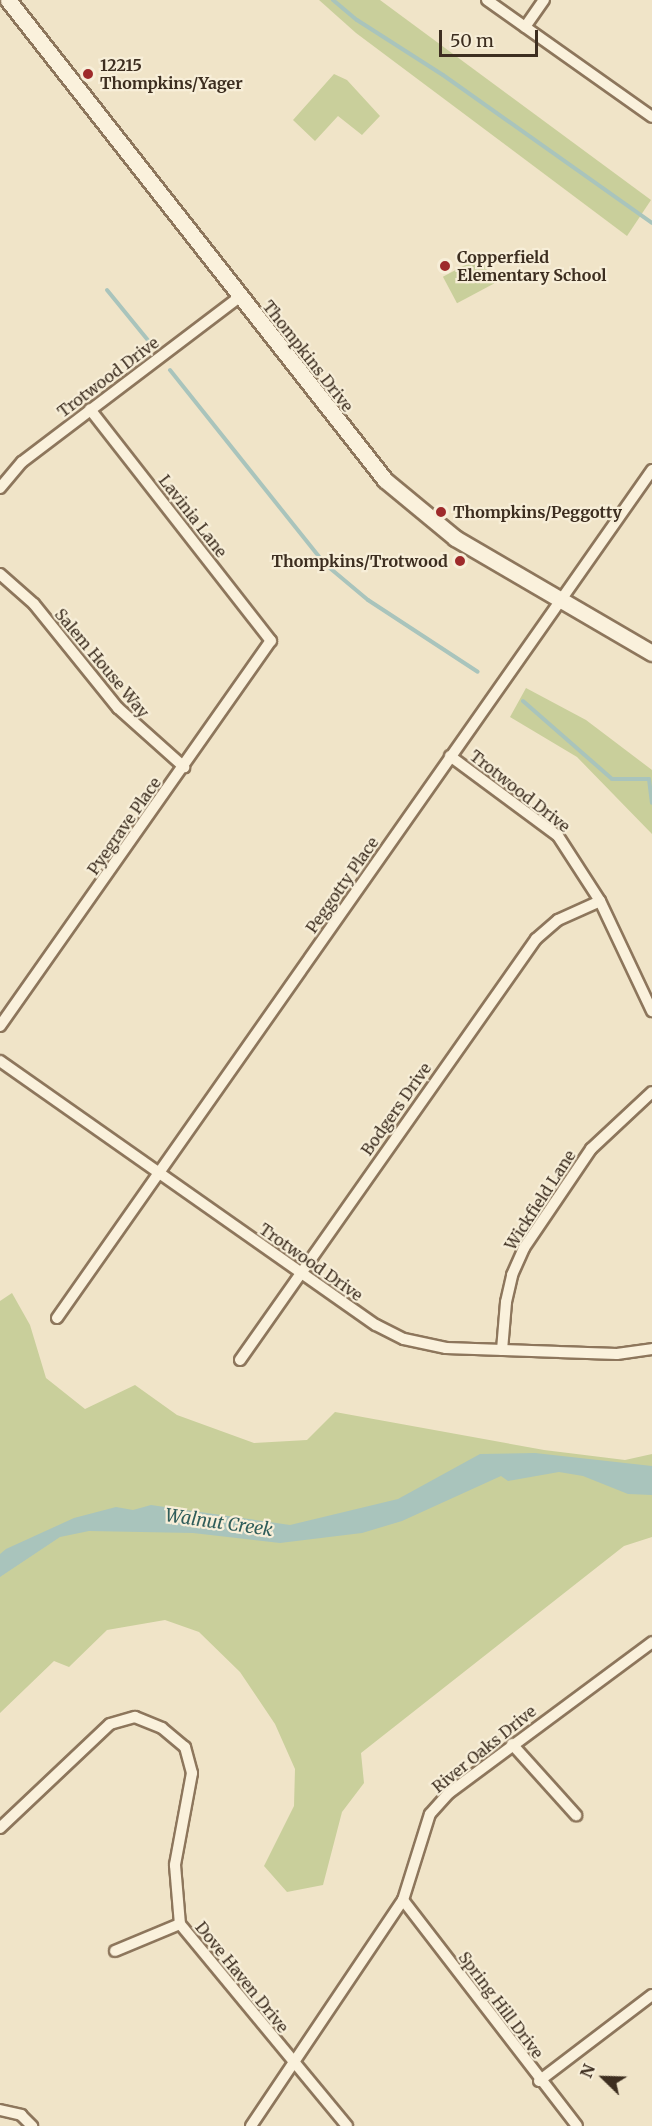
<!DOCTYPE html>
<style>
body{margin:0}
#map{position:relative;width:652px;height:2126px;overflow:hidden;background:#f0e4c8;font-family:Merriweather,serif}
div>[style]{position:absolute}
.green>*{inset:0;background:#c9cf9b;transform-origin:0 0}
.water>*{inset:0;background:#a9c4bc}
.stream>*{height:4px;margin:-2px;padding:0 2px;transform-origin:2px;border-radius:2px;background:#a9c4bc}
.roads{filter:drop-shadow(2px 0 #8d765c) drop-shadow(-2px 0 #8d765c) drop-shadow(0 2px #8d765c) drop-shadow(0 -2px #8d765c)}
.street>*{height:10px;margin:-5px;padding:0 5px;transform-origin:5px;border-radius:5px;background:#faf1dc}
.secondary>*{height:15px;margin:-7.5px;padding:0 7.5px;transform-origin:7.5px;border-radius:7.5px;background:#faf1dc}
.dots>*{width:16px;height:16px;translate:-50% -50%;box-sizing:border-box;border:3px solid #f7eed8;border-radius:50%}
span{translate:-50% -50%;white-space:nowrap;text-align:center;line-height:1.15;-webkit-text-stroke:4.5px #f7eed8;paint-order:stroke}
.poi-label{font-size:16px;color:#3d2e20;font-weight:700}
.left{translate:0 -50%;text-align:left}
.right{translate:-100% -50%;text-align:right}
.street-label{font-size:16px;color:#3d2e20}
.water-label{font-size:18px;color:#2f5d5a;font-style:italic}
.north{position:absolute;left:574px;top:2048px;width:60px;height:60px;-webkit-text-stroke:4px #f7eed8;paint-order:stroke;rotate:293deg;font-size:16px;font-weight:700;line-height:24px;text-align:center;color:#3d2e20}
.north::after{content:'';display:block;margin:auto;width:21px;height:27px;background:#3d2e20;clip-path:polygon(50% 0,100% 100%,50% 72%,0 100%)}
.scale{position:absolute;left:439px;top:30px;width:99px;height:27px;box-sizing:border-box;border:3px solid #3d2e20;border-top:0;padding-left:8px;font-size:18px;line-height:21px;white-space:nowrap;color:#3d2e20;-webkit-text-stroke:4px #f7eed8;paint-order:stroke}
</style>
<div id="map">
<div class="green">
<div style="clip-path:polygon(319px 0,380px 0,651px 200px,627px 236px,356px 33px)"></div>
<div style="clip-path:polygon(334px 74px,347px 80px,380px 116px,362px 135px,338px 116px,315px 141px,293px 120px)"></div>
<div style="left:480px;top:257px;width:30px;height:42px;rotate:62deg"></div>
<div style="clip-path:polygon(526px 688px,586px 720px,652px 770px,652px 834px,577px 757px,510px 717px)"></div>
<div style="clip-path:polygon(12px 1293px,30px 1325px,46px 1378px,85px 1409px,135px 1385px,177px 1415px,254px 1443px,307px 1440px,335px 1412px,544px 1450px,625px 1460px,652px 1454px,652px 1537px,624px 1546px,361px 1753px,364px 1783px,342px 1812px,323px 1885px,287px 1892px,264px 1866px,294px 1806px,295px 1769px,275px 1724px,240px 1672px,199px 1632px,165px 1620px,107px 1630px,69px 1667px,54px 1661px,0 1713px,0 1301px)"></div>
</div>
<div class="water">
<div style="clip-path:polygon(535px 1453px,652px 1466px,652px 1495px,628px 1494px,583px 1476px,559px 1472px,508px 1481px,501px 1476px,402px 1521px,362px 1533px,280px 1543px,193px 1533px,89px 1531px,60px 1537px,0 1577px,0 1554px,6px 1549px,74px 1518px,116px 1507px,133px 1510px,151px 1505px,290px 1525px,398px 1499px,480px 1454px)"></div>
</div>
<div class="stream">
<div style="left:333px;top:0;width:31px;rotate:40deg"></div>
<div style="left:357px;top:20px;width:102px;rotate:32.6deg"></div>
<div style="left:443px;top:75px;width:256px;rotate:35.3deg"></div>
<div style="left:107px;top:290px;width:70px;rotate:50.8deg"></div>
<div style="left:170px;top:370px;width:248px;rotate:51.4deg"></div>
<div style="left:325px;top:564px;width:56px;rotate:39.9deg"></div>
<div style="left:368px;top:600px;width:131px;rotate:33.2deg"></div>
<div style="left:523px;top:701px;width:118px;rotate:41.2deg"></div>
<div style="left:612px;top:779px;width:37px"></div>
<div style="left:649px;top:779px;width:24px;rotate:83deg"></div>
</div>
<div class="roads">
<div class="street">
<div style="left:487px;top:0;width:202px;rotate:35.3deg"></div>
<div style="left:525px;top:27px;width:33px;rotate:-55deg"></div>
<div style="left:0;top:488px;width:34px;rotate:-50deg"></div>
<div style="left:22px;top:462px;width:273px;rotate:-37.2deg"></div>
<div style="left:0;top:574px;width:45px;rotate:41.4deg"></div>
<div style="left:34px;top:604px;width:134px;rotate:51.1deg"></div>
<div style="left:118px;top:708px;width:89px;rotate:41.8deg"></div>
<div style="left:450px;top:756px;width:134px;rotate:36.5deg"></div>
<div style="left:558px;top:836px;width:77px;rotate:57.1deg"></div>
<div style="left:600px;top:901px;width:122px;rotate:64.7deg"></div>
<div style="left:0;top:1026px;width:471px;rotate:-54.9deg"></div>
<div style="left:271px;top:641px;width:294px;rotate:-128deg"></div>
<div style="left:0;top:1061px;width:459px;rotate:35.1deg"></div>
<div style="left:376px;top:1325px;width:31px;rotate:27deg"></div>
<div style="left:404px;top:1339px;width:43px;rotate:12.1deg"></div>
<div style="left:446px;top:1348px;width:171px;rotate:2deg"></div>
<div style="left:617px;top:1354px;width:35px;rotate:-8deg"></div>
<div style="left:57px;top:1318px;width:1036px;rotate:-54.94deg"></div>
<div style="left:502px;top:1350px;width:48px;rotate:-85.2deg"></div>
<div style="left:506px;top:1302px;width:28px;rotate:-77deg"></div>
<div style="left:512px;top:1275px;width:30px;rotate:-66deg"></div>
<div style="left:524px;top:1248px;width:120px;rotate:-55.9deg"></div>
<div style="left:591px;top:1149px;width:83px;rotate:-43.1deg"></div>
<div style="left:240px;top:1360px;width:515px;rotate:-54.89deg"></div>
<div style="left:536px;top:939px;width:29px;rotate:-41deg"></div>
<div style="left:558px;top:920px;width:46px;rotate:-24.3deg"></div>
<div style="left:512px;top:1744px;width:96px;rotate:48deg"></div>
<div style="left:0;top:1828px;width:151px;rotate:-43.4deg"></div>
<div style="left:110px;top:1724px;width:26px;rotate:-16deg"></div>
<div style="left:135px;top:1717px;width:29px;rotate:22deg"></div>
<div style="left:162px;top:1728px;width:30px;rotate:40deg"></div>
<div style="left:185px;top:1747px;width:27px;rotate:75deg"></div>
<div style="left:192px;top:1773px;width:94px;rotate:100.5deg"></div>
<div style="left:175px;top:1865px;width:59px;rotate:85.2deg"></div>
<div style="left:180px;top:1924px;width:262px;rotate:50.4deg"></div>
<div style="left:403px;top:1900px;width:285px;rotate:52.4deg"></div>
<div style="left:115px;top:1951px;width:70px;rotate:-22.6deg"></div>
<div style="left:539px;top:2081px;width:142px;rotate:-37.3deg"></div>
<div style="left:0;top:2110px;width:22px;rotate:13deg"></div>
<div style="left:21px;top:2115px;width:16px;rotate:45deg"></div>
<div style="left:251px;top:2126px;width:272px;rotate:-56.1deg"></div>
<div style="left:403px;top:1900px;width:90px;rotate:-72.6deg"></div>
<div style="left:430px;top:1814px;width:28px;rotate:-48deg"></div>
<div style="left:449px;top:1793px;width:253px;rotate:-36.6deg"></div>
</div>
<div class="secondary">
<div style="left:8px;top:0;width:610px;rotate:51.85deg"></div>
<div style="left:385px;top:480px;width:91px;rotate:39.6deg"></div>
<div style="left:455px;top:538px;width:228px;rotate:30.3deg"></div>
</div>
</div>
<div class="dots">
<div style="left:88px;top:74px;background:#9e2a2b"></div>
<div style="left:445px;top:266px;background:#9e2a2b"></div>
<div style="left:441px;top:512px;background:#9e2a2b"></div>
<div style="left:460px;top:561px;background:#9e2a2b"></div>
</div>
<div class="poi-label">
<span class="left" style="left:100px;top:74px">12215<br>Thompkins/Yager</span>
<span class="left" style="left:457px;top:266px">Copperfield<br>Elementary School</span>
<span class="left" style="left:453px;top:512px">Thompkins/Peggotty</span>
<span class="right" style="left:448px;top:561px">Thompkins/Trotwood</span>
</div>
<div class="street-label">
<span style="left:308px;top:356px;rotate:52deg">Thompkins Drive</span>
<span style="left:108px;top:377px;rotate:-37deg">Trotwood Drive</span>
<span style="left:193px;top:516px;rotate:52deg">Lavinia Lane</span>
<span style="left:102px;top:663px;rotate:50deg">Salem House Way</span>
<span style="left:520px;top:791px;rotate:38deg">Trotwood Drive</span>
<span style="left:124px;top:826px;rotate:-55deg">Pyegrave Place</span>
<span style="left:342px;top:885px;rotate:-55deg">Peggotty Place</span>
<span style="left:396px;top:1109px;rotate:-55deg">Bodgers Drive</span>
<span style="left:540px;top:1200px;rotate:-57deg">Wickfield Lane</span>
<span style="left:311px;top:1262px;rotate:35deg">Trotwood Drive</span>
<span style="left:484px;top:1749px;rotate:-39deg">River Oaks Drive</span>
<span style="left:242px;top:1977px;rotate:51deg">Dove Haven Drive</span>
<span style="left:501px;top:2005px;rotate:53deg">Spring Hill Drive</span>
</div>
<div class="water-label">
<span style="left:219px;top:1523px;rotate:8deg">Walnut Creek</span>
</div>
<div class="north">N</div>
<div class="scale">50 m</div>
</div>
